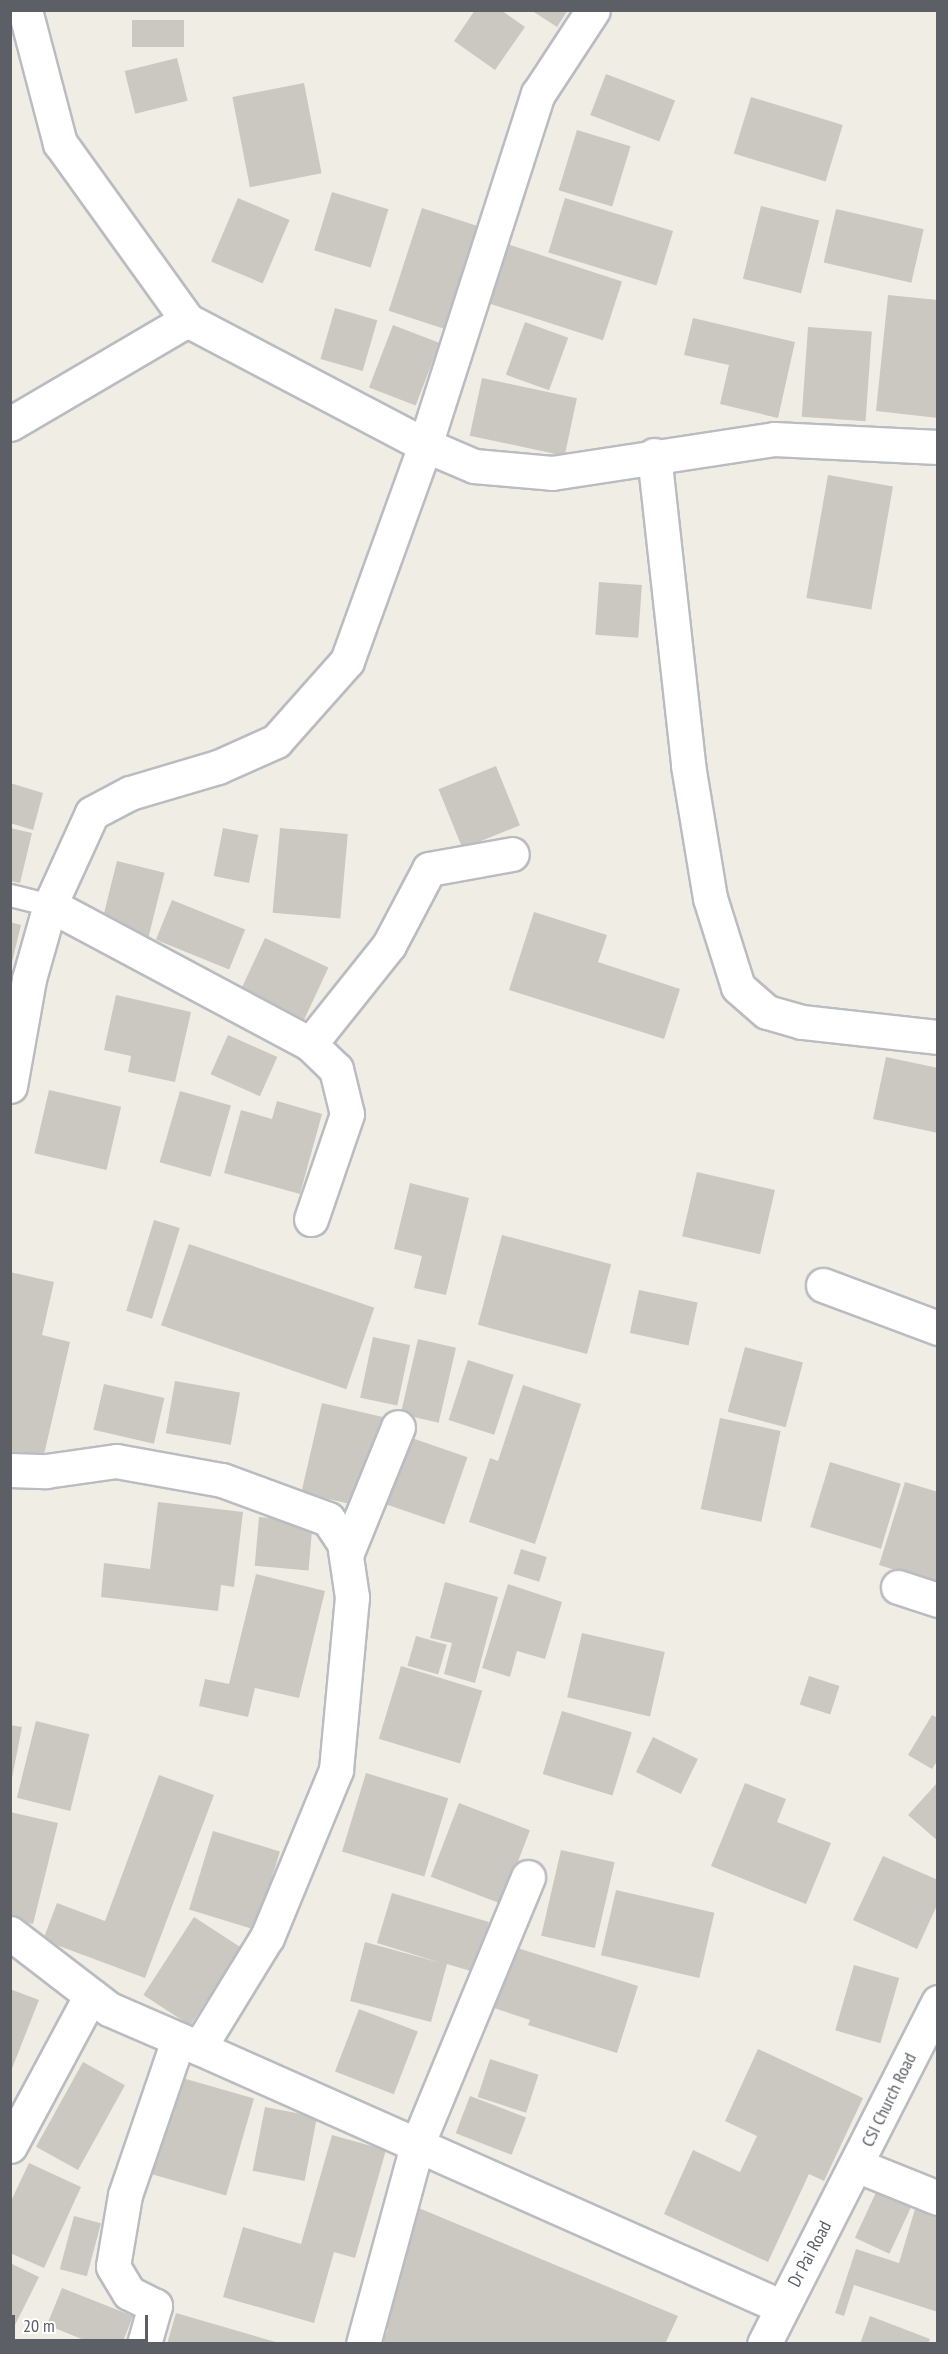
<!DOCTYPE html>
<style>
body{margin:0}
#map{position:relative;width:948px;height:2354px;overflow:hidden;background:#f0ede4;font-family:"PT Sans Narrow",sans-serif}
div>[style]{position:absolute}
.building>*{inset:0;background:#cbc8c1;transform-origin:0 0}
.roads{filter:drop-shadow(2px 0 #b9bcc1) drop-shadow(-2px 0 #b9bcc1) drop-shadow(0 2px #b9bcc1) drop-shadow(0 -2px #b9bcc1)}
.lane>*{height:21px;margin:-10.5px;padding:0 10.5px;transform-origin:10.5px;border-radius:10.5px;background:#fff}
.street>*{height:33px;margin:-16.5px;padding:0 16.5px;transform-origin:16.5px;border-radius:16.5px;background:#fff}
span{translate:-50% -50%;white-space:nowrap;text-align:center;line-height:1.15;-webkit-text-stroke:4.5px #fff;paint-order:stroke}
.street-label{font-size:18px;color:#5c6066}
.frame{position:absolute;inset:0;border:12px solid #5c6066;pointer-events:none}
.scale{position:absolute;left:12px;top:2315px;width:136px;height:27px;box-sizing:border-box;border:3px solid #5c6066;border-top:0;padding-left:8px;font-size:18px;line-height:21px;white-space:nowrap;color:#5c6066;-webkit-text-stroke:4px #fff;paint-order:stroke}
</style>
<div id="map">
<div class="building">
<div style="clip-path:polygon(475px 10px,501px 10px,525px 27px,495px 70px,454px 41px)"></div>
<div style="clip-path:polygon(531px 10px,568px 10px,557px 27px)"></div>
<div style="left:132px;top:20px;width:52px;height:27px"></div>
<div style="left:177px;top:58px;width:44px;height:54px;rotate:76deg"></div>
<div style="left:606px;top:74px;width:74px;height:44px;rotate:21deg"></div>
<div style="left:304px;top:83px;width:92px;height:73px;rotate:79deg"></div>
<div style="left:751px;top:97px;width:96px;height:59px;rotate:17deg"></div>
<div style="left:577px;top:130px;width:56px;height:63px;rotate:17deg"></div>
<div style="left:332px;top:192px;width:59px;height:61px;rotate:17deg"></div>
<div style="left:238px;top:198px;width:56px;height:69px;rotate:23deg"></div>
<div style="left:565px;top:198px;width:113px;height:57px;rotate:17deg"></div>
<div style="left:761px;top:206px;width:60px;height:75px;rotate:14deg"></div>
<div style="left:422px;top:208px;width:60px;height:108px;rotate:18deg"></div>
<div style="left:836px;top:209px;width:90px;height:55px;rotate:13deg"></div>
<div style="left:507px;top:244px;width:121px;height:62px;rotate:18deg"></div>
<div style="clip-path:polygon(888px 295px,938px 300px,938px 418px,876px 411px)"></div>
<div style="left:335px;top:308px;width:44px;height:53px;rotate:16deg"></div>
<div style="clip-path:polygon(693px 318px,795px 342px,778px 418px,720px 404px,729px 365px,684px 355px)"></div>
<div style="left:525px;top:322px;width:46px;height:56px;rotate:20deg"></div>
<div style="left:393px;top:325px;width:50px;height:67px;rotate:21deg"></div>
<div style="left:808px;top:327px;width:64px;height:90px;rotate:4deg"></div>
<div style="left:482px;top:378px;width:97px;height:59px;rotate:12deg"></div>
<div style="left:828px;top:475px;width:66px;height:125px;rotate:10deg"></div>
<div style="left:599px;top:582px;width:43px;height:53px;rotate:4deg"></div>
<div style="left:496px;top:766px;width:64px;height:62px;rotate:68deg"></div>
<div style="clip-path:polygon(10px 783px,43px 793px,33px 830px,10px 823px)"></div>
<div style="clip-path:polygon(10px 828px,32px 833px,20px 883px,10px 881px)"></div>
<div style="left:223px;top:828px;width:36px;height:49px;rotate:11deg"></div>
<div style="left:280px;top:828px;width:68px;height:85px;rotate:5deg"></div>
<div style="left:117px;top:861px;width:49px;height:70px;rotate:14deg"></div>
<div style="left:172px;top:900px;width:79px;height:43px;rotate:22deg"></div>
<div style="clip-path:polygon(534px 912px,607px 935px,598px 962px,680px 989px,664px 1039px,509px 990px)"></div>
<div style="clip-path:polygon(10px 922px,21px 925px,11px 966px,10px 966px)"></div>
<div style="left:265px;top:938px;width:70px;height:67px;rotate:25deg"></div>
<div style="clip-path:polygon(116px 995px,191px 1012px,175px 1082px,128px 1072px,131px 1056px,104px 1050px)"></div>
<div style="left:228px;top:1035px;width:54px;height:43px;rotate:24deg"></div>
<div style="clip-path:polygon(886px 1057px,938px 1068px,938px 1133px,873px 1119px)"></div>
<div style="left:49px;top:1090px;width:74px;height:65px;rotate:13deg"></div>
<div style="left:180px;top:1091px;width:53px;height:74px;rotate:16deg"></div>
<div style="clip-path:polygon(277px 1101px,322px 1114px,300px 1194px,224px 1173px,241px 1110px,272px 1119px)"></div>
<div style="left:697px;top:1172px;width:80px;height:66px;rotate:13deg"></div>
<div style="clip-path:polygon(410px 1183px,469px 1198px,446px 1295px,414px 1288px,422px 1256px,394px 1249px)"></div>
<div style="left:154px;top:1220px;width:27px;height:95px;rotate:17deg"></div>
<div style="left:502px;top:1235px;width:113px;height:93px;rotate:15deg"></div>
<div style="left:189px;top:1244px;width:196px;height:86px;rotate:19deg"></div>
<div style="clip-path:polygon(10px 1272px,54px 1282px,42px 1335px,70px 1342px,43px 1459px,10px 1451px)"></div>
<div style="left:639px;top:1290px;width:60px;height:44px;rotate:12deg"></div>
<div style="left:373px;top:1337px;width:38px;height:62px;rotate:12deg"></div>
<div style="left:418px;top:1339px;width:39px;height:77px;rotate:13deg"></div>
<div style="left:745px;top:1347px;width:60px;height:67px;rotate:15deg"></div>
<div style="left:468px;top:1360px;width:48px;height:63px;rotate:18deg"></div>
<div style="left:175px;top:1381px;width:66px;height:53px;rotate:10deg"></div>
<div style="left:104px;top:1384px;width:62px;height:47px;rotate:13deg"></div>
<div style="clip-path:polygon(523px 1385px,581px 1404px,535px 1544px,469px 1522px,490px 1458px,498px 1461px)"></div>
<div style="left:322px;top:1403px;width:68px;height:92px;rotate:13deg"></div>
<div style="left:720px;top:1418px;width:62px;height:93px;rotate:12deg"></div>
<div style="left:406px;top:1436px;width:65px;height:71px;rotate:19deg"></div>
<div style="left:830px;top:1462px;width:74px;height:68px;rotate:17deg"></div>
<div style="clip-path:polygon(905px 1482px,938px 1492px,936px 1583px,879px 1565px)"></div>
<div style="clip-path:polygon(158px 1502px,243px 1512px,234px 1587px,221px 1585px,218px 1611px,101px 1597px,104px 1563px,150px 1569px)"></div>
<div style="left:259px;top:1517px;width:54px;height:49px;rotate:5deg"></div>
<div style="left:521px;top:1549px;width:27px;height:26px;rotate:17deg"></div>
<div style="clip-path:polygon(256px 1574px,325px 1591px,299px 1698px,255px 1688px,248px 1717px,199px 1706px,205px 1679px,229px 1684px)"></div>
<div style="clip-path:polygon(445px 1582px,498px 1597px,475px 1683px,444px 1674px,452px 1643px,430px 1638px)"></div>
<div style="clip-path:polygon(508px 1584px,562px 1602px,545px 1659px,517px 1651px,510px 1677px,482px 1668px)"></div>
<div style="left:582px;top:1633px;width:85px;height:66px;rotate:13deg"></div>
<div style="left:416px;top:1636px;width:32px;height:31px;rotate:16deg"></div>
<div style="left:401px;top:1666px;width:85px;height:76px;rotate:17deg"></div>
<div style="left:809px;top:1676px;width:32px;height:30px;rotate:18deg"></div>
<div style="left:562px;top:1711px;width:73px;height:66px;rotate:17deg"></div>
<div style="clip-path:polygon(932px 1715px,938px 1718px,938px 1760px,932px 1769px,908px 1755px)"></div>
<div style="left:36px;top:1721px;width:55px;height:79px;rotate:14deg"></div>
<div style="clip-path:polygon(10px 1725px,22px 1727px,12px 1778px,10px 1778px)"></div>
<div style="left:653px;top:1737px;width:50px;height:39px;rotate:26deg"></div>
<div style="left:366px;top:1773px;width:86px;height:82px;rotate:17deg"></div>
<div style="clip-path:polygon(159px 1775px,214px 1795px,145px 1978px,43px 1940px,57px 1903px,105px 1921px)"></div>
<div style="clip-path:polygon(938px 1782px,938px 1841px,908px 1815px)"></div>
<div style="clip-path:polygon(745px 1783px,786px 1799px,777px 1822px,831px 1843px,806px 1904px,711px 1866px)"></div>
<div style="left:459px;top:1803px;width:76px;height:79px;rotate:21deg"></div>
<div style="clip-path:polygon(10px 1812px,58px 1823px,33px 1924px,10px 1919px)"></div>
<div style="left:213px;top:1831px;width:70px;height:82px;rotate:17deg"></div>
<div style="left:561px;top:1850px;width:55px;height:88px;rotate:13deg"></div>
<div style="clip-path:polygon(883px 1856px,938px 1880px,938px 1903px,917px 1949px,853px 1920px)"></div>
<div style="left:616px;top:1890px;width:101px;height:67px;rotate:13deg"></div>
<div style="clip-path:polygon(392px 1893px,489px 1922px,474px 1972px,447px 1964px,431px 2022px,350px 2001px,365px 1942px,441px 1963px,377px 1943px)"></div>
<div style="left:194px;top:1917px;width:56px;height:93px;rotate:33deg"></div>
<div style="clip-path:polygon(508px 1945px,638px 1986px,617px 2053px,528px 2025px,530px 2020px,488px 2006px)"></div>
<div style="left:854px;top:1965px;width:47px;height:68px;rotate:16deg"></div>
<div style="clip-path:polygon(10px 1989px,39px 2000px,11px 2071px,10px 2071px)"></div>
<div style="left:359px;top:2009px;width:63px;height:67px;rotate:21deg"></div>
<div style="clip-path:polygon(758px 2049px,863px 2098px,824px 2181px,809px 2174px,768px 2262px,664px 2214px,693px 2150px,740px 2172px,757px 2136px,725px 2121px)"></div>
<div style="left:490px;top:2059px;width:51px;height:40px;rotate:18deg"></div>
<div style="left:83px;top:2062px;width:48px;height:97px;rotate:29deg"></div>
<div style="left:179px;top:2077px;width:78px;height:101px;rotate:16deg"></div>
<div style="left:470px;top:2096px;width:60px;height:40px;rotate:21deg"></div>
<div style="left:265px;top:2107px;width:53px;height:65px;rotate:11deg"></div>
<div style="clip-path:polygon(332px 2135px,386px 2150px,355px 2258px,334px 2252px,314px 2323px,223px 2297px,243px 2227px,301px 2244px)"></div>
<div style="clip-path:polygon(29px 2163px,81px 2187px,44px 2268px,10px 2253px,10px 2203px)"></div>
<div style="left:879px;top:2186px;width:38px;height:57px;rotate:25deg"></div>
<div style="clip-path:polygon(414px 2206px,678px 2316px,665px 2344px,382px 2344px,388px 2329px,377px 2323px)"></div>
<div style="clip-path:polygon(915px 2209px,938px 2216px,938px 2312px,854px 2285px,844px 2316px,835px 2313px,856px 2249px,899px 2263px)"></div>
<div style="left:74px;top:2216px;width:28px;height:55px;rotate:15deg"></div>
<div style="clip-path:polygon(10px 2263px,39px 2277px,12px 2331px,10px 2330px)"></div>
<div style="clip-path:polygon(62px 2288px,133px 2316px,122px 2344px,94px 2344px,47px 2325px)"></div>
<div style="clip-path:polygon(176px 2313px,279px 2343px,279px 2344px,167px 2344px)"></div>
<div style="clip-path:polygon(870px 2316px,930px 2339px,928px 2344px,860px 2344px)"></div>
</div>
<div class="roads">
<div class="lane">
<div style="left:10px;top:895px;width:41px;rotate:14deg"></div>
</div>
<div class="street">
<div style="left:25px;top:10px;width:138px;rotate:75.3deg"></div>
<div style="left:60px;top:143px;width:218px;rotate:54.3deg"></div>
<div style="left:187px;top:320px;width:269px;rotate:27.7deg"></div>
<div style="left:425px;top:445px;width:53px;rotate:23.2deg"></div>
<div style="left:474px;top:466px;width:78px;rotate:5.1deg"></div>
<div style="left:552px;top:473px;width:225px;rotate:-8.7deg"></div>
<div style="left:774px;top:439px;width:164px;rotate:2.8deg"></div>
<div style="left:10px;top:424px;width:205px;rotate:-30.4deg"></div>
<div style="left:654px;top:455px;width:312px;rotate:83.7deg"></div>
<div style="left:688px;top:765px;width:135px;rotate:80.6deg"></div>
<div style="left:710px;top:898px;width:93px;rotate:72.5deg"></div>
<div style="left:738px;top:987px;width:38px;rotate:41deg"></div>
<div style="left:767px;top:1012px;width:36px;rotate:16deg"></div>
<div style="left:802px;top:1022px;width:137px;rotate:6.3deg"></div>
<div style="left:50px;top:905px;width:295px;rotate:28.1deg"></div>
<div style="left:310px;top:1044px;width:36px;rotate:44deg"></div>
<div style="left:336px;top:1069px;width:46px;rotate:76.3deg"></div>
<div style="left:347px;top:1114px;width:111px;rotate:108.9deg"></div>
<div style="left:310px;top:1044px;width:127px;rotate:-51.4deg"></div>
<div style="left:389px;top:945px;width:86px;rotate:-62.2deg"></div>
<div style="left:429px;top:869px;width:84px;rotate:-10.2deg"></div>
<div style="left:10px;top:1086px;width:109px;rotate:-79.9deg"></div>
<div style="left:29px;top:979px;width:77px;rotate:-74.2deg"></div>
<div style="left:50px;top:905px;width:101px;rotate:-65.5deg"></div>
<div style="left:92px;top:813px;width:43px;rotate:-27.8deg"></div>
<div style="left:130px;top:793px;width:92px;rotate:-16.5deg"></div>
<div style="left:218px;top:767px;width:64px;rotate:-24.1deg"></div>
<div style="left:276px;top:741px;width:107px;rotate:-48.4deg"></div>
<div style="left:347px;top:661px;width:230px;rotate:-70.1deg"></div>
<div style="left:425px;top:445px;width:369px;rotate:-72.2deg"></div>
<div style="left:538px;top:94px;width:100px;rotate:-56.8deg"></div>
<div style="left:823px;top:1285px;width:123px;rotate:20.5deg"></div>
<div style="left:10px;top:1470px;width:36px;rotate:2deg"></div>
<div style="left:46px;top:1471px;width:71px;rotate:-8.1deg"></div>
<div style="left:116px;top:1461px;width:108px;rotate:10.2deg"></div>
<div style="left:222px;top:1480px;width:113px;rotate:20.2deg"></div>
<div style="left:328px;top:1519px;width:29px;rotate:56deg"></div>
<div style="left:344px;top:1543px;width:55px;rotate:81.6deg"></div>
<div style="left:352px;top:1597px;width:174px;rotate:95.3deg"></div>
<div style="left:336px;top:1770px;width:181px;rotate:112.4deg"></div>
<div style="left:267px;top:1937px;width:130px;rotate:121.5deg"></div>
<div style="left:199px;top:2048px;width:638px;rotate:23.95deg"></div>
<div style="left:346px;top:1555px;width:138px;rotate:-67.9deg"></div>
<div style="left:898px;top:1587px;width:42px;rotate:18deg"></div>
<div style="left:10px;top:1933px;width:125px;rotate:37.5deg"></div>
<div style="left:109px;top:2009px;width:96px;rotate:23.4deg"></div>
<div style="left:10px;top:2146px;width:171px;rotate:-61.8deg"></div>
<div style="left:856px;top:2165px;width:88px;rotate:21.9deg"></div>
<div style="left:144px;top:2344px;width:40px;rotate:-74deg"></div>
<div style="left:155px;top:2306px;width:29px;rotate:-153deg"></div>
<div style="left:129px;top:2293px;width:31px;rotate:-121deg"></div>
<div style="left:113px;top:2266px;width:72px;rotate:-80.4deg"></div>
<div style="left:125px;top:2195px;width:164px;rotate:-71.1deg"></div>
<div style="left:363px;top:2344px;width:206px;rotate:-74.8deg"></div>
<div style="left:417px;top:2145px;width:290px;rotate:-67.5deg"></div>
<div style="left:764px;top:2344px;width:384px;rotate:-63deg"></div>
</div>
</div>
<div class="street-label">
<span style="left:889px;top:2100px;rotate:-64deg">CSI Church Road</span>
<span style="left:810px;top:2254px;rotate:-62deg">Dr Pai Road</span>
</div>
<div class="frame"></div>
<div class="scale">20 m</div>
</div>
